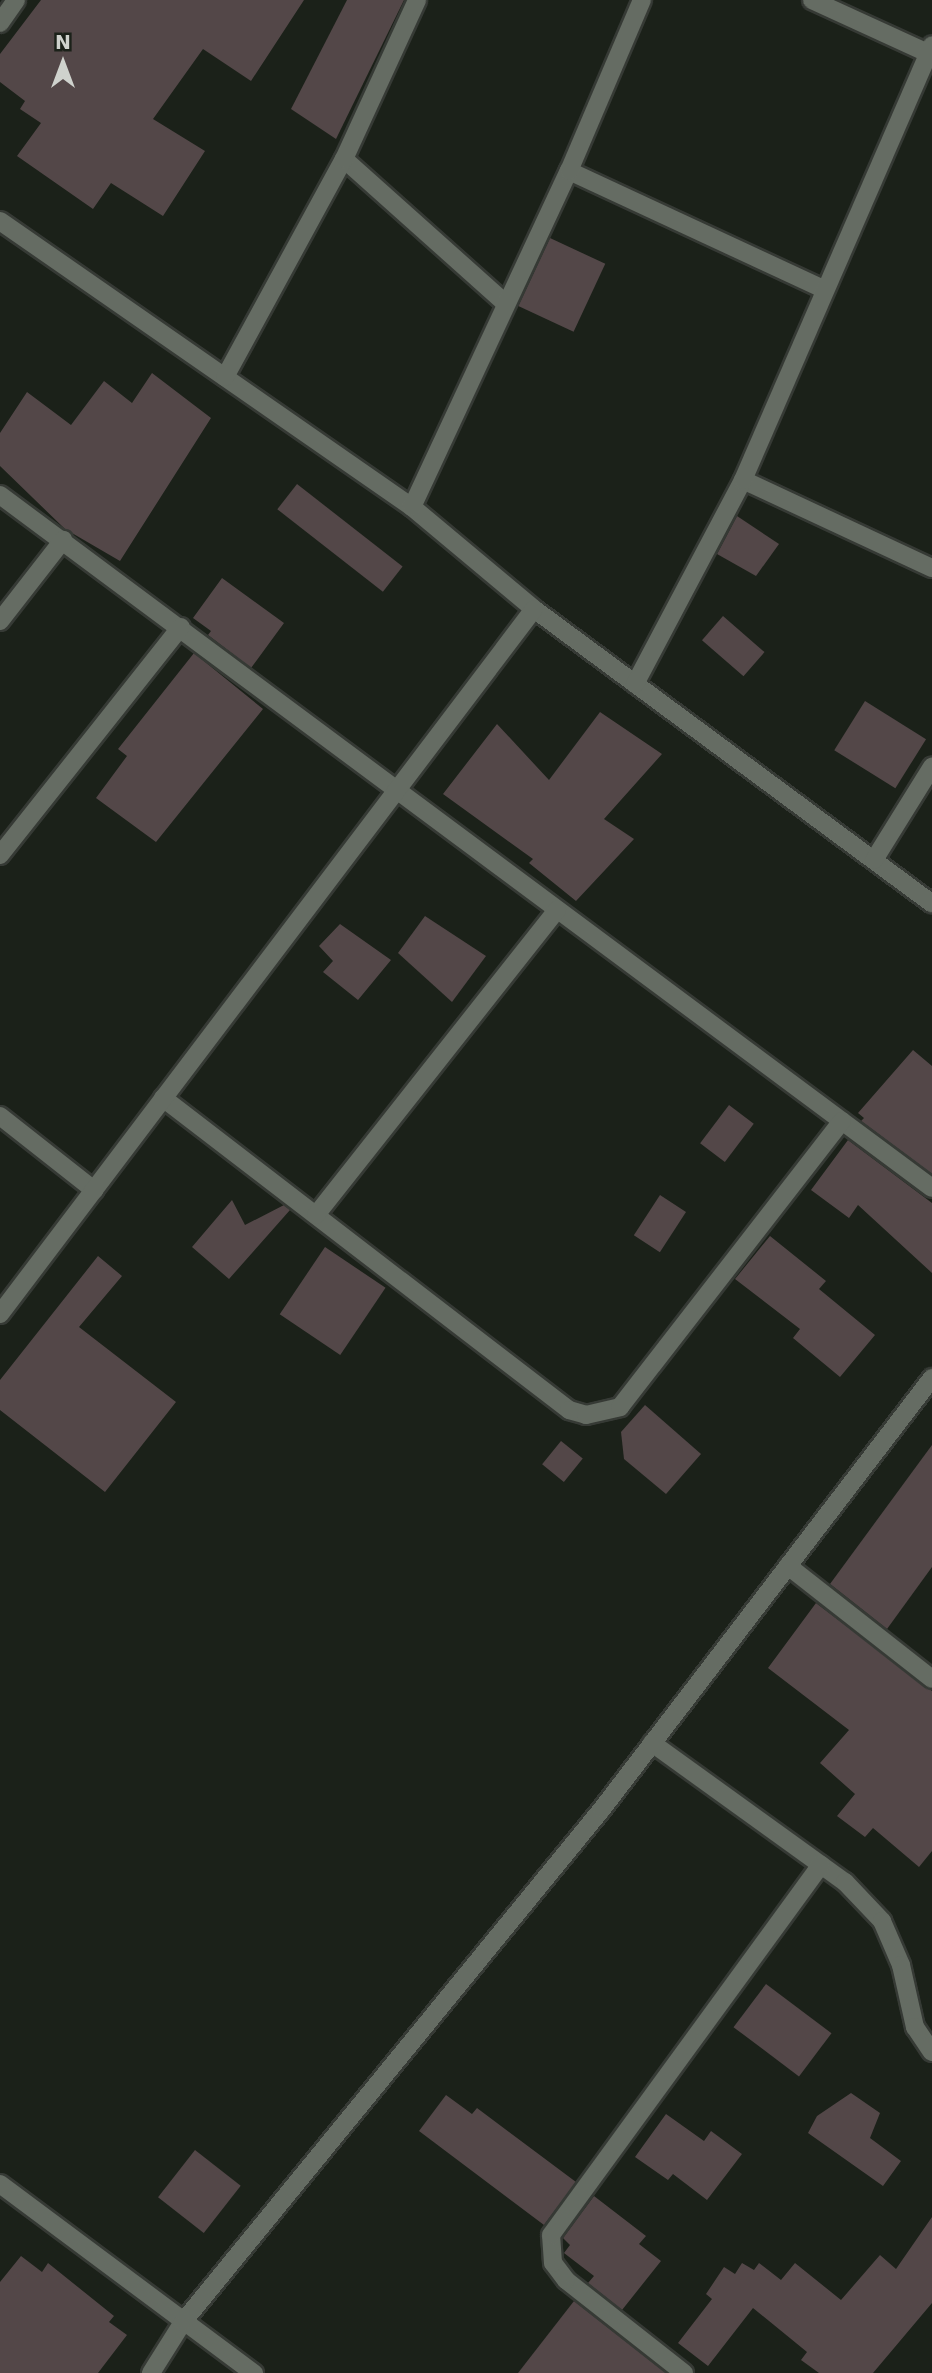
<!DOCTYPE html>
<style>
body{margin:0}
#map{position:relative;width:932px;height:2373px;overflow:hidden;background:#1b2119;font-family:"DejaVu Sans",sans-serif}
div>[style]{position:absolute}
.building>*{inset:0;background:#534748;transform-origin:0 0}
.roads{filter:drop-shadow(2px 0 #363a35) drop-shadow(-2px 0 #363a35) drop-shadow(0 2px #363a35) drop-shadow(0 -2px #363a35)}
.minor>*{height:18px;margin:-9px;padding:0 9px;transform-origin:9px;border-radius:9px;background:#656c63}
span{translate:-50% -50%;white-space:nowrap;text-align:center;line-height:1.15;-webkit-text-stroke:6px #1b2119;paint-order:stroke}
.north{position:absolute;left:28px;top:28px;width:70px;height:70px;-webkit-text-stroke:5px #1b2119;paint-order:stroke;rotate:0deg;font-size:19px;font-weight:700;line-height:28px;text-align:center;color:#cfd2cd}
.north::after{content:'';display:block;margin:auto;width:24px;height:32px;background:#cfd2cd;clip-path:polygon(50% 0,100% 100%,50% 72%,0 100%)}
</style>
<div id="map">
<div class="building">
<div style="clip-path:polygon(41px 0,304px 0,251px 81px,203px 49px,153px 119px,205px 151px,163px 216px,111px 183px,93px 209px,17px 156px,41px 123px,20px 109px,25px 101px,0 82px,0 54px)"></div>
<div style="clip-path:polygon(347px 0,404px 0,336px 139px,291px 109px)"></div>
<div style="left:550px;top:238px;width:61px;height:75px;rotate:25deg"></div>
<div style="clip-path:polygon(152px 373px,211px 418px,120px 561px,65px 529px,0 466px,0 433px,27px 392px,71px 425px,104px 381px,132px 403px)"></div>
<div style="left:297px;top:484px;width:134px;height:32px;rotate:38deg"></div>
<div style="clip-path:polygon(737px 516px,779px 544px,756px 576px,717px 554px)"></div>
<div style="clip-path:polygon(222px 578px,284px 623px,251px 668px,208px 635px,211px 631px,193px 618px)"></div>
<div style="left:723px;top:616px;width:55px;height:32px;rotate:41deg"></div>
<div style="clip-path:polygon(194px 653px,263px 709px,156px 842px,96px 798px,127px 756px,118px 749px)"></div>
<div style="left:865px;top:701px;width:72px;height:58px;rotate:32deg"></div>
<div style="clip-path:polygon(600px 712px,662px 754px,604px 819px,634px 839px,576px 901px,529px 863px,533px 859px,443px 794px,497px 724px,549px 780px)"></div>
<div style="clip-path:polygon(425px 916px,486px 956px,452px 1002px,398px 953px)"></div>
<div style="clip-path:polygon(340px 924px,391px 960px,358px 1000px,323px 972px,333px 961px,319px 946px)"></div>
<div style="clip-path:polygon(913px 1050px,932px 1066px,932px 1174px,861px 1121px,864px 1118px,858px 1113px)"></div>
<div style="left:729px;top:1105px;width:31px;height:48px;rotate:37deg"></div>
<div style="clip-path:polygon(848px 1140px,932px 1203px,932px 1273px,858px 1205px,849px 1218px,811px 1190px)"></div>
<div style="left:660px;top:1195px;width:31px;height:48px;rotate:33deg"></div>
<div style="clip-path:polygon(232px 1200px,245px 1225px,284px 1205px,290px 1210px,229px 1279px,192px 1247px)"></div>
<div style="clip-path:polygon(770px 1236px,826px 1281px,819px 1289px,875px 1335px,840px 1377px,793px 1338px,800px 1329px,735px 1279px)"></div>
<div style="left:325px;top:1247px;width:73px;height:81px;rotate:34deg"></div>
<div style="clip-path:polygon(98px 1256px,122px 1276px,79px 1327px,176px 1402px,105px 1492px,0 1410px,0 1380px)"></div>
<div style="clip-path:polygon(645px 1405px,701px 1454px,666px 1494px,624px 1459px,621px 1432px)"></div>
<div style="left:561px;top:1441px;width:28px;height:30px;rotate:39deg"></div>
<div style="clip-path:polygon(932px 1445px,932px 1567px,887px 1629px,830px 1584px)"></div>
<div style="clip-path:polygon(816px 1603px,932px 1691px,932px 1851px,919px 1867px,873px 1828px,865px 1837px,837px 1816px,855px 1794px,820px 1763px,849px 1730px,768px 1668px)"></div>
<div style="left:766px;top:1984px;width:82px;height:54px;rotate:37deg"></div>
<div style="clip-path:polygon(851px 2093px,880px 2113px,870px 2138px,901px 2161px,883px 2186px,808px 2133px,817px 2116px)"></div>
<div style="clip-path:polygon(446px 2095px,472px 2114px,477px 2108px,576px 2182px,544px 2225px,419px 2131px)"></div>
<div style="clip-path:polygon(666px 2114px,704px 2141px,711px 2131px,742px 2154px,707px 2200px,673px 2174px,668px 2180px,635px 2157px)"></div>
<div style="left:195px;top:2150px;width:58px;height:60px;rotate:38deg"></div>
<div style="clip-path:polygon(594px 2196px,646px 2236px,639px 2244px,661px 2261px,622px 2310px,588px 2283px,594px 2276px,564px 2253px,570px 2245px,563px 2238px)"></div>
<div style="clip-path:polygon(932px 2217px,932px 2303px,873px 2373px,819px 2373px,801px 2360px,807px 2352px,753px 2308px,708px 2366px,678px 2343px,712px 2299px,706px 2294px,724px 2267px,735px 2274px,742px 2263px,754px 2270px,759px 2263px,781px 2280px,795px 2263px,841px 2300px,880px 2255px,896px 2269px)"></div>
<div style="clip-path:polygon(21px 2256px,42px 2272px,48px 2263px,114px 2316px,109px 2322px,127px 2335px,98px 2373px,0 2373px,0 2282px)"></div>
<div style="clip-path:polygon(574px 2301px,666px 2373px,518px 2373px)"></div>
</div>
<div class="roads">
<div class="minor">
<div style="left:812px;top:0;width:132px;rotate:24.6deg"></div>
<div style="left:0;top:23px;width:28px;rotate:-55deg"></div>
<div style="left:344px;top:159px;width:216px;rotate:41.8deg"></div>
<div style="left:569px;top:171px;width:280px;rotate:24.9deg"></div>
<div style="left:0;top:221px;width:502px;rotate:34.77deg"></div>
<div style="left:412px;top:507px;width:159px;rotate:39.9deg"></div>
<div style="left:534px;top:609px;width:495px;rotate:36.5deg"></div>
<div style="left:225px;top:377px;width:248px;rotate:-61.4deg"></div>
<div style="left:344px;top:159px;width:175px;rotate:-65.3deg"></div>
<div style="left:743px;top:480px;width:208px;rotate:25deg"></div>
<div style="left:0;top:495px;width:1161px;rotate:36.63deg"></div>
<div style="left:412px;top:507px;width:371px;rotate:-65deg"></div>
<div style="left:569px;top:171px;width:186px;rotate:-66.9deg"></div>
<div style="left:0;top:621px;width:103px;rotate:-52.1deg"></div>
<div style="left:635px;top:684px;width:231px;rotate:-62.1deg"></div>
<div style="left:743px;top:480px;width:474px;rotate:-66.5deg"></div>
<div style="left:0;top:855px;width:291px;rotate:-51.6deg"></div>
<div style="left:874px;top:860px;width:110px;rotate:-58.1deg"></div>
<div style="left:163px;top:1098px;width:512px;rotate:37.54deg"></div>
<div style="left:569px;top:1410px;width:18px;rotate:16deg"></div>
<div style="left:586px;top:1415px;width:35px;rotate:-13deg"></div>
<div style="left:620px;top:1407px;width:362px;rotate:-52.2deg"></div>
<div style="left:0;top:1116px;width:120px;rotate:38.2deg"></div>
<div style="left:316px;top:1215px;width:389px;rotate:-51.7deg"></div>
<div style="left:0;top:1314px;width:884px;rotate:-52.86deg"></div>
<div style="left:788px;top:1566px;width:183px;rotate:38.1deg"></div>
<div style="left:652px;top:1743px;width:238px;rotate:35.8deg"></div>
<div style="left:845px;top:1882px;width:54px;rotate:46.5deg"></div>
<div style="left:882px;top:1921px;width:48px;rotate:66.6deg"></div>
<div style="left:901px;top:1965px;width:64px;rotate:77.3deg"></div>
<div style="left:915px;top:2027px;width:30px;rotate:56deg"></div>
<div style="left:0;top:2184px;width:317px;rotate:36.7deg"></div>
<div style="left:151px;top:2373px;width:60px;rotate:-57.9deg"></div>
<div style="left:183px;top:2322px;width:662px;rotate:-50.76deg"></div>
<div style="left:602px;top:1809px;width:543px;rotate:-52.56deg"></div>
<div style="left:684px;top:2373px;width:150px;rotate:-141.8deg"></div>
<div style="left:566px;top:2280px;width:21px;rotate:-127deg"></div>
<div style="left:553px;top:2263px;width:28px;rotate:-94deg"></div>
<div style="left:551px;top:2235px;width:458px;rotate:-53.9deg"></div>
</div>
</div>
<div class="north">N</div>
</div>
